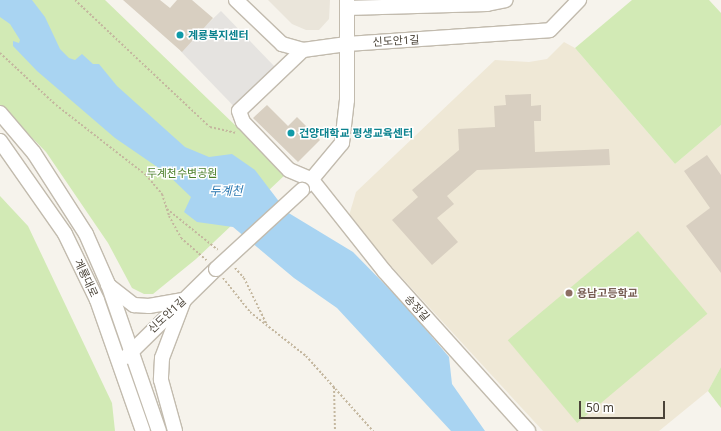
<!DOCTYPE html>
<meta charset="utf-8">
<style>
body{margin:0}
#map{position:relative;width:721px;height:431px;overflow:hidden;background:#f6f3ec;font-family:"Noto Sans","Noto Sans KR",sans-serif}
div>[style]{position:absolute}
.residential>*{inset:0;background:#eae5da}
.education>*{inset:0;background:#efe8d6}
.green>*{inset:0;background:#d2eab5;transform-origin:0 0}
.parking>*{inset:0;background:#e5e3e0;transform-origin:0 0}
.water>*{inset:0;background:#a9d4f2}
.building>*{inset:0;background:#d8cfc1}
.path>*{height:2px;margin-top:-1px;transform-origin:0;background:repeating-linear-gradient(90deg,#c4b79f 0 2px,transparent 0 4px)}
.roads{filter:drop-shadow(1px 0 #c2bbae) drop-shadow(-1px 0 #c2bbae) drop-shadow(0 1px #c2bbae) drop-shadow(0 -1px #c2bbae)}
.minor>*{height:14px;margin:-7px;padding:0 7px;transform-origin:7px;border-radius:7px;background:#fff}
.bridges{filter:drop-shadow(1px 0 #c2bbae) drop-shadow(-1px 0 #c2bbae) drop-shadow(0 1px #c2bbae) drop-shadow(0 -1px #c2bbae)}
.minor-bridge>*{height:14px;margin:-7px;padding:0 7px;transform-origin:7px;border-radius:7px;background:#fff}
.dots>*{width:11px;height:11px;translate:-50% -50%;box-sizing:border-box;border:2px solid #fff;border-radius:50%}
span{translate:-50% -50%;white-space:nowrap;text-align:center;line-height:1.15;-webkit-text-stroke:3px #fff;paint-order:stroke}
.culture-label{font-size:11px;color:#0d838f;font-weight:700}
.left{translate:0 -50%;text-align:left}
.street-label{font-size:11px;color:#4b4439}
.park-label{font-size:11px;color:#4a7f2a}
.education-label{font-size:11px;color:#785e54;font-weight:700}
.water-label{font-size:12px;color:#2e7ab2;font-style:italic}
.scale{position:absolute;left:579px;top:401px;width:86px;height:18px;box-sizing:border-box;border:2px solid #4b4439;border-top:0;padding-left:5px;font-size:12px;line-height:14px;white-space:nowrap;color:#4b4439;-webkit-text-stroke:3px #fff;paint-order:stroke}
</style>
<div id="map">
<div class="residential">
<div style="clip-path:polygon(268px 0,330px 0,329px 19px,319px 30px,306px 30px,292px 24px)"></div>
</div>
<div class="education">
<div style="clip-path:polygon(564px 42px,575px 48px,675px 164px,721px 125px,721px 367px,708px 391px,659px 431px,543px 431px,348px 219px,356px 192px,495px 60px,529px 62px,547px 59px)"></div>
</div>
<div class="green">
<div style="clip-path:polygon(0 0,105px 0,286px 174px,196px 259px,153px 294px,144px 294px,132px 288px,108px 243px,46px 152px,0 105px)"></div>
<div style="clip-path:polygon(632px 0,709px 0,721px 13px,721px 125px,675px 164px,575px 48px)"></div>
<div style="clip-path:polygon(0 196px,28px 226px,112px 403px,115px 431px,0 431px)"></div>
<div style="left:638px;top:231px;width:108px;height:170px;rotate:50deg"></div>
<div style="clip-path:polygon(721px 367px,721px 408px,708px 391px)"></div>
</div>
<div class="parking">
<div style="left:221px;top:11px;width:83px;height:57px;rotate:46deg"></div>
</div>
<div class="water">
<div style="clip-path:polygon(0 0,32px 0,45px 17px,60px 49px,69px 58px,75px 60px,82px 54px,93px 64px,99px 64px,117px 86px,185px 147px,209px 157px,232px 154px,255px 170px,287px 212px,353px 252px,406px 306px,449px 357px,452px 384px,485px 431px,451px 431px,337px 308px,294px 278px,233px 227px,197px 222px,184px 212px,191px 197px,166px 173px,115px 138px,37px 71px,13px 46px,13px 41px,19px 43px,20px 40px,10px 24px,0 17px)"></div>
</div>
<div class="building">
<div style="clip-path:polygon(123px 0,160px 0,170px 8px,177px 0,192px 0,213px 18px,182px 52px)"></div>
<div style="clip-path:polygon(531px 94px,531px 106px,541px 105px,541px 121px,534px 121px,535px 152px,609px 149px,610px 165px,477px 170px,447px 196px,454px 204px,437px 218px,458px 242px,432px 265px,392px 220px,418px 197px,412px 190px,459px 150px,458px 129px,495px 127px,494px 106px,506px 105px,505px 95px)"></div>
<div style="clip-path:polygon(267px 105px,288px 126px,297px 117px,320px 140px,298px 162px,253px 118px)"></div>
<div style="clip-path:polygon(707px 155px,721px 175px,721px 273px,686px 226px,710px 208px,684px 171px)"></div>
</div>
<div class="path">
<div style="left:75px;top:0;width:185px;rotate:43.3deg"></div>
<div style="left:210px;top:127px;width:27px;rotate:13deg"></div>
<div style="left:0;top:53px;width:76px;rotate:42.9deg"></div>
<div style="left:56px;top:105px;width:114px;rotate:37.9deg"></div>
<div style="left:146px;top:175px;width:25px;rotate:50deg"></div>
<div style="left:162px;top:194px;width:23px;rotate:72deg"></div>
<div style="left:169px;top:216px;width:25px;rotate:61deg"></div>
<div style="left:181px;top:238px;width:35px;rotate:41deg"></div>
<div style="left:167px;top:209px;width:65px;rotate:38.8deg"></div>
<div style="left:235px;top:268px;width:13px;rotate:48deg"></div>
<div style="left:244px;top:278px;width:52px;rotate:63.9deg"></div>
<div style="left:223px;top:278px;width:43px;rotate:51.5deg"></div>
<div style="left:250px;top:312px;width:71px;rotate:38.2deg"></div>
<div style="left:306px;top:356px;width:101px;rotate:48.2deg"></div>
<div style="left:334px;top:387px;width:44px;rotate:88.7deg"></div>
</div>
<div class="roads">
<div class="minor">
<div style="left:236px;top:0;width:64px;rotate:43.7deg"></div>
<div style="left:282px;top:44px;width:22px;rotate:16deg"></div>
<div style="left:303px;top:50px;width:44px;rotate:-7.8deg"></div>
<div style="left:347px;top:44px;width:203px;rotate:-3.9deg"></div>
<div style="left:550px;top:30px;width:42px;rotate:-46deg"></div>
<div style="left:347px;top:8px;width:140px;rotate:-1.6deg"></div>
<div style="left:487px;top:4px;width:19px;rotate:-12deg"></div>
<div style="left:303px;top:50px;width:88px;rotate:136.4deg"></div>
<div style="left:239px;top:111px;width:12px;rotate:70deg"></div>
<div style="left:243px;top:122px;width:66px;rotate:46.2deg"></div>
<div style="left:289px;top:170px;width:25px;rotate:23deg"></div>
<div style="left:312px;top:180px;width:117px;rotate:51.6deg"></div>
<div style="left:385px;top:272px;width:214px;rotate:48deg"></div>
<div style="left:0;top:113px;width:52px;rotate:49.6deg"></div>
<div style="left:34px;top:153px;width:96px;rotate:57.3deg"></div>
<div style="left:86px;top:234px;width:55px;rotate:66.3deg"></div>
<div style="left:108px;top:284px;width:156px;rotate:70.9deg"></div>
<div style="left:0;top:141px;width:113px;rotate:55deg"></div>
<div style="left:65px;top:234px;width:73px;rotate:64.1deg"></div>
<div style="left:97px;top:300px;width:139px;rotate:70.7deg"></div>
<div style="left:306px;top:186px;width:56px;rotate:-50.1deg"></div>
<div style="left:342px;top:143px;width:43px;rotate:-83.4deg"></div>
<div style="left:347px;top:100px;width:100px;rotate:-90deg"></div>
<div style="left:108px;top:285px;width:33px;rotate:38deg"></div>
<div style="left:134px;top:305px;width:15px;rotate:4deg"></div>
<div style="left:149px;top:306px;width:36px;rotate:-10deg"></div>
<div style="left:184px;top:300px;width:62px;rotate:110.8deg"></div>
<div style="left:162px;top:358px;width:22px;rotate:93deg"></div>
<div style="left:161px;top:380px;width:53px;rotate:74.6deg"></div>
<div style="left:126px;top:357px;width:126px;rotate:-44.4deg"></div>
</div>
</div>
<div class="bridges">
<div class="minor-bridge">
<div style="left:216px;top:269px;width:117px;rotate:-42.6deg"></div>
</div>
</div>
<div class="dots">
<div style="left:180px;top:35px;background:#0f9aa8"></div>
<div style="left:291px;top:133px;background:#0f9aa8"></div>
<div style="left:569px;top:293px;background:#8d6e63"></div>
</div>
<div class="culture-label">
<span class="left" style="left:188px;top:35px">계룡복지센터</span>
<span class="left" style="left:299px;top:133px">건양대학교 평생교육센터</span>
</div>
<div class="street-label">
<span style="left:396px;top:41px;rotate:-3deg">신도안1길</span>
<span style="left:86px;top:278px;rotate:65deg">계룡대로</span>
<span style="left:417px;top:308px;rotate:48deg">송정길</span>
<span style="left:167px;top:315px;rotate:-43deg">신도안1길</span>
</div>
<div class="park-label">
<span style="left:182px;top:173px">두계천수변공원</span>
</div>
<div class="education-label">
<span class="left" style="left:577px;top:293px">용남고등학교</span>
</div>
<div class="water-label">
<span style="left:226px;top:191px">두계천</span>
</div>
<div class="scale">50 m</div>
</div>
